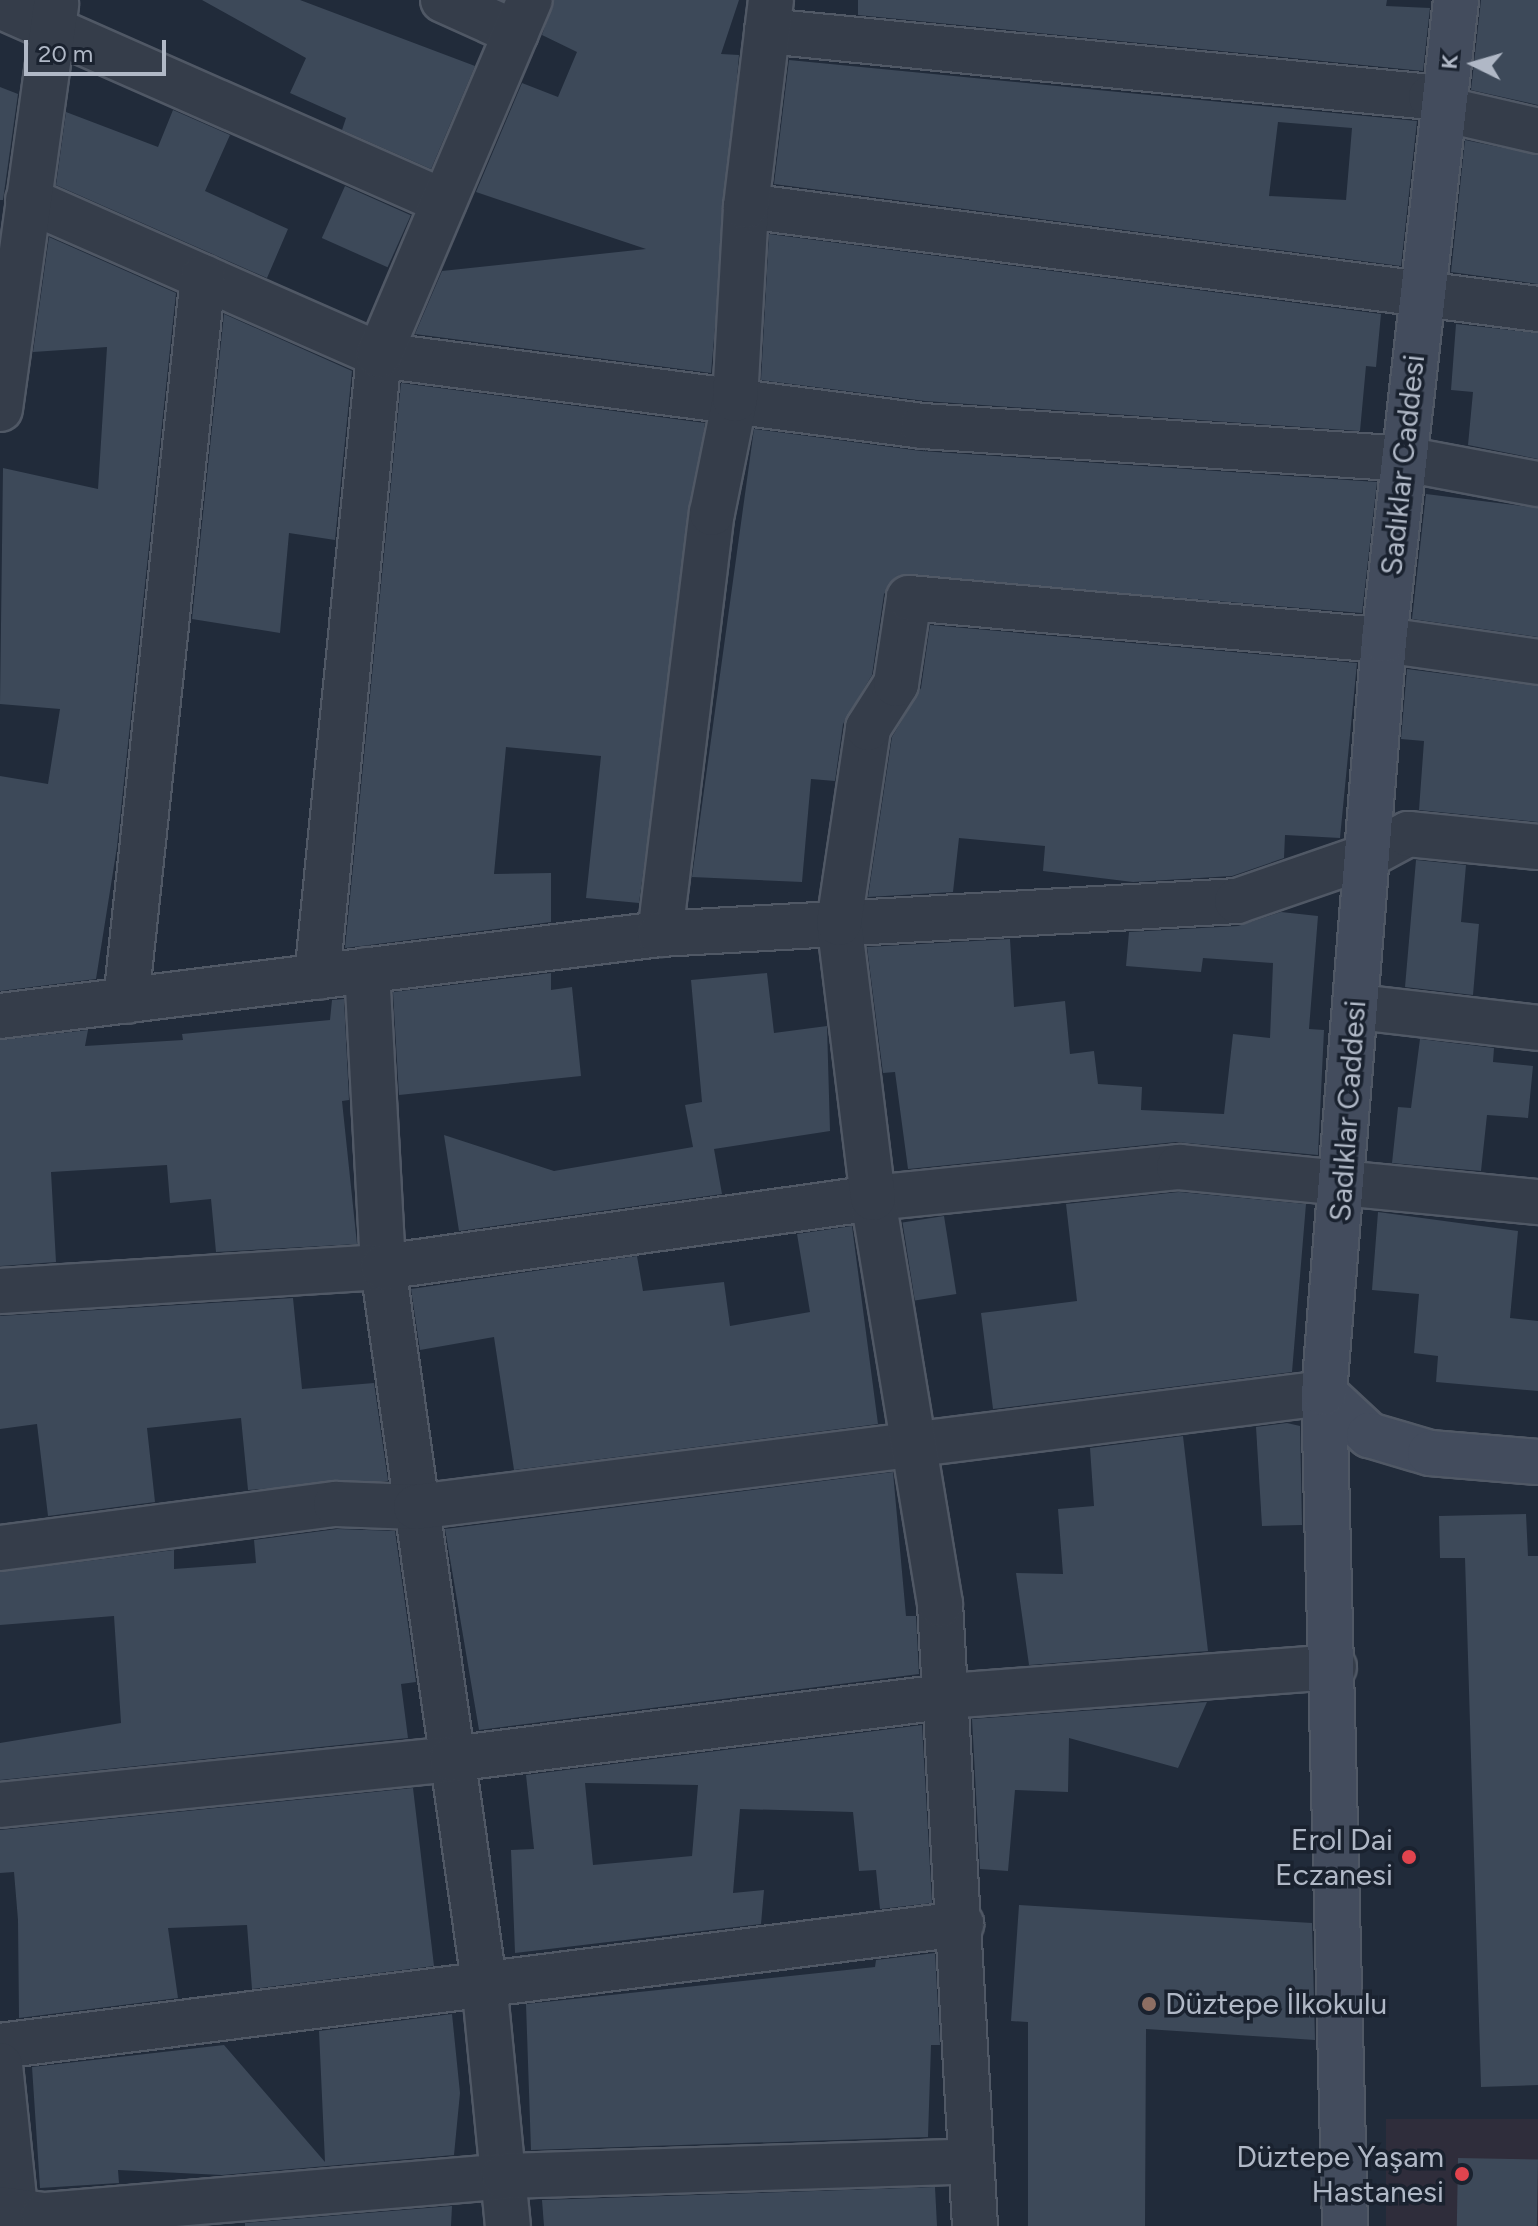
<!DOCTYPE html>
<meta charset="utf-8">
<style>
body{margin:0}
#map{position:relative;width:1538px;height:2226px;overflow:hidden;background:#212b3a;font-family:Figtree,sans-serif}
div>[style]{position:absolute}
.medical>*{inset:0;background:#2f2d3b;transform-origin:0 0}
.building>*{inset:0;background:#3d4959;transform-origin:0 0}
.roads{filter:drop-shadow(2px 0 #505865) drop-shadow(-2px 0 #505865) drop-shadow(0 2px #505865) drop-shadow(0 -2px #505865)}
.street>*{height:44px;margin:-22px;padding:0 22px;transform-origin:22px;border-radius:22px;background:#353d4a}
.secondary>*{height:44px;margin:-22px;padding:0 22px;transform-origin:22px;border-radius:22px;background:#434c5d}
.dots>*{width:22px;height:22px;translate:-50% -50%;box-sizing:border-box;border:4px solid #1a222f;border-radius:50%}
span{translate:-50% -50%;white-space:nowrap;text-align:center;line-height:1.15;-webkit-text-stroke:7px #1a222f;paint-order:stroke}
.street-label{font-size:30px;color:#b0b8c6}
.poi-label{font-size:30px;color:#b0b8c6}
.right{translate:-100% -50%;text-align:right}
.left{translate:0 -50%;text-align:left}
.north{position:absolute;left:1434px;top:24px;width:80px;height:80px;-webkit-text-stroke:6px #1a222f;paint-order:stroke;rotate:275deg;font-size:22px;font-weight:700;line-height:32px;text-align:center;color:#b0b8c6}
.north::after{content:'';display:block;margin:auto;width:28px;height:36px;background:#b0b8c6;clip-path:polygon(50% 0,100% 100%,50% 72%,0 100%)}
.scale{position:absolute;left:24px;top:40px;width:142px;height:36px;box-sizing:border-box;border:4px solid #b0b8c6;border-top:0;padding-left:10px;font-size:24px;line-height:28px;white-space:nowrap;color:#b0b8c6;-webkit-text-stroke:6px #1a222f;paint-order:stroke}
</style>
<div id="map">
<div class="medical">
<div style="left:1538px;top:2119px;width:107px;height:152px;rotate:90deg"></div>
</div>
<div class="building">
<div style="clip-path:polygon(202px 0,300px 0,475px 66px,431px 169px,342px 130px,346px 118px,290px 93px,306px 58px)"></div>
<div style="clip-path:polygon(554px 0,739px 0,721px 54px,739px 55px,711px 373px,415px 334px,442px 271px,646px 249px,476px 192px,522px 83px,558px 97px,577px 52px,542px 35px)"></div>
<div style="clip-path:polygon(858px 0,1387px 0,1386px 6px,1430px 8px,1423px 71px,858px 15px)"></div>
<div style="clip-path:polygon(1481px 0,1538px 0,1538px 105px,1471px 90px)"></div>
<div style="clip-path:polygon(evenodd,789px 60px,1417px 121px,1401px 266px,774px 184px,789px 60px,1278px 122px,1352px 128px,1346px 200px,1269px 196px,1278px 122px)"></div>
<div style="clip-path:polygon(0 87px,18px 94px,3px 200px,0 200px)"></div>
<div style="clip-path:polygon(173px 110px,230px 135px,205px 191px,288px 229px,267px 278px,56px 185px,66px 112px,158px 147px)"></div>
<div style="clip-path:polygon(1465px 140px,1538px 155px,1538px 284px,1451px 272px)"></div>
<div style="left:345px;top:186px;width:72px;height:57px;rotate:24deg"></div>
<div style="clip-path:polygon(769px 234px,1381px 314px,1376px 367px,1366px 366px,1360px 431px,925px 401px,761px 380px)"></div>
<div style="clip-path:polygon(49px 237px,176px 293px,117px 847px,96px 979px,0 991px,0 776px,48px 784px,60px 709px,0 704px,3px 468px,98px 489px,107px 347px,33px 352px)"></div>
<div style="clip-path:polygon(224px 314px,352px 371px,335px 540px,289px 533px,280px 633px,192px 619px)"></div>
<div style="clip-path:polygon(1456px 324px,1538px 333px,1538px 459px,1468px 445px,1473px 392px,1451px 390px)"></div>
<div style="clip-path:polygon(401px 383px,705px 423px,639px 903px,586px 898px,601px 756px,506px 747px,494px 874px,551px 873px,551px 922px,345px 948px)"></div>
<div style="clip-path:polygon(754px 429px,921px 451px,1377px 482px,1362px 613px,900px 575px,884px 594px,872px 675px,843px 724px,835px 781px,811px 779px,802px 882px,692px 877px)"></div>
<div style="clip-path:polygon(1426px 494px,1538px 508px,1538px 637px,1412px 619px)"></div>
<div style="clip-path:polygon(930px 625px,1357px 663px,1340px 838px,1285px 835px,1284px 858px,1232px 876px,1133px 882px,1043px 871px,1045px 846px,959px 838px,953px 892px,868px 897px,892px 737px,921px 688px)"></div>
<div style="clip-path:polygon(1407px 669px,1538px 686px,1538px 822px,1419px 810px,1424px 741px,1401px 739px)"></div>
<div style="clip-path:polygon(1416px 860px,1466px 865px,1461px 922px,1479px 924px,1473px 995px,1405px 987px)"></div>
<div style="clip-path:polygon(1281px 912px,1318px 916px,1309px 1029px,1324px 1030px,1318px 1155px,1176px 1142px,908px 1169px,895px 1072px,883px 1073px,867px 947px,1010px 939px,1014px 1007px,1065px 1001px,1070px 1054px,1094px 1051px,1098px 1084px,1142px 1087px,1141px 1110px,1224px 1114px,1233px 1034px,1270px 1038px,1273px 963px,1203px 958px,1201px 972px,1126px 966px,1129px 932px,1238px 926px)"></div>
<div style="clip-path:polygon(551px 973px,551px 990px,572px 987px,581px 1076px,399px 1095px,393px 992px)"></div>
<div style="clip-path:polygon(767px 973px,774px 1033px,827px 1026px,830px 1131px,714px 1149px,722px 1194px,459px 1231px,444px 1135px,554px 1171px,693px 1147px,685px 1105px,702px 1102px,691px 980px)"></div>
<div style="clip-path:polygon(344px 999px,349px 1100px,342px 1101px,357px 1244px,216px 1252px,211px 1199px,170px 1203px,167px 1165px,51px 1172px,56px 1262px,0 1266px,0 1040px,88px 1030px,85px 1046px,183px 1040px,182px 1034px,330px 1020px,332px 1000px)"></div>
<div style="clip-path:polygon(1420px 1039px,1494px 1048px,1493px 1062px,1533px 1066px,1528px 1118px,1487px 1115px,1481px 1171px,1392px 1163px,1398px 1107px,1411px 1108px)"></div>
<div style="clip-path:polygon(1179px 1192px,1306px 1204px,1292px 1372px,993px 1409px,981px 1313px,1077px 1301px,1066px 1204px)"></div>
<div style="clip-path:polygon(1378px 1212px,1518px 1231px,1510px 1318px,1538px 1321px,1538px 1391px,1436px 1382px,1438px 1356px,1414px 1353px,1419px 1294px,1372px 1290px)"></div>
<div style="left:944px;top:1216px;width:79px;height:42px;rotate:81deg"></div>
<div style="clip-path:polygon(852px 1226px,878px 1424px,514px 1470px,494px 1337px,420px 1350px,411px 1289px,637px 1256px,643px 1291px,724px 1282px,730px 1326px,810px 1312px,797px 1234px)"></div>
<div style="clip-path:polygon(293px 1298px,302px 1389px,374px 1383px,388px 1481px,248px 1490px,241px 1418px,147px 1428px,155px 1502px,48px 1516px,37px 1424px,0 1429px,0 1316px)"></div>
<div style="clip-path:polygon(1287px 1423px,1300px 1426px,1302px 1525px,1262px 1526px,1256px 1427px)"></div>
<div style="clip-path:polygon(1183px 1436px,1208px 1651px,1029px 1665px,1016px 1573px,1063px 1574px,1058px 1509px,1094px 1506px,1090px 1448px)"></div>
<div style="clip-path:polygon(893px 1472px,906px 1616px,916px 1616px,919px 1674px,479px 1730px,445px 1529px)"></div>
<div style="clip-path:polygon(1526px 1514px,1528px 1556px,1538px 1556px,1538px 2085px,1481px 2087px,1465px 1558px,1440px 1558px,1439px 1516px)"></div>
<div style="clip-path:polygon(337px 1529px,395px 1531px,416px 1682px,401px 1684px,408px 1738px,0 1780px,0 1743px,121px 1723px,114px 1616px,0 1625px,0 1572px,174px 1550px,174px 1569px,256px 1563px,254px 1540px)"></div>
<div style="clip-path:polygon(1207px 1702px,1178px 1768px,1069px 1738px,1068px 1792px,1015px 1790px,1008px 1871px,980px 1869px,972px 1719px)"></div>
<div style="clip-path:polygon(evenodd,922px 1725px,932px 1903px,880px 1909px,876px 1870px,859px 1871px,853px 1812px,740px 1809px,733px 1893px,764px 1890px,761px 1924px,515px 1953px,511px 1850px,534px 1849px,526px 1775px,922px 1725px,585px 1783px,698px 1785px,692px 1856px,593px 1865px,585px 1783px)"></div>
<div style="clip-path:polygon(413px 1788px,434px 1966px,252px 1989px,247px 1925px,168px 1928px,178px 1998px,19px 2018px,18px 1920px,14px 1872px,0 1873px,0 1830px)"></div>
<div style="clip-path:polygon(1019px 1905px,1312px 1923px,1315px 2040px,1146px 2029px,1145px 2226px,1028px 2226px,1028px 2022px,1011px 2021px)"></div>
<div style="clip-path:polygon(935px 1953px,940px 2045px,931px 2045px,928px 2137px,531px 2150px,526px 2004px,875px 1967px,876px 1960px)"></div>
<div style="clip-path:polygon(452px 2014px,460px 2093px,454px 2155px,222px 2175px,118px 2170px,119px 2183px,40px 2188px,32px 2067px,224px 2045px,325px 2162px,319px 2031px)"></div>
<div style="left:1458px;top:2158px;width:80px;height:68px;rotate:1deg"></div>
<div style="clip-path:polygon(935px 2187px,937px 2226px,544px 2226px,542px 2200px)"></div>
<div style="clip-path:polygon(452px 2206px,451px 2226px,245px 2226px,245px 2223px)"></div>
</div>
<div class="roads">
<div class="street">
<div style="left:443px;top:0;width:80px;rotate:24.3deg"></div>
<div style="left:0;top:6px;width:485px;rotate:23.8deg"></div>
<div style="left:767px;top:31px;width:667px;rotate:5.68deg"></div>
<div style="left:1431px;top:97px;width:17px;rotate:45deg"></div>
<div style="left:1443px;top:109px;width:98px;rotate:13deg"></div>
<div style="left:28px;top:200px;width:384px;rotate:23.8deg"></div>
<div style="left:379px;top:355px;width:549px;rotate:7.44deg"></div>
<div style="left:923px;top:426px;width:482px;rotate:3.9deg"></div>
<div style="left:1404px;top:459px;width:136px;rotate:10.6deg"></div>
<div style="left:746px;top:206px;width:799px;rotate:7.41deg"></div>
<div style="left:0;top:409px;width:409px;rotate:-82.1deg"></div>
<div style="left:660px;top:934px;width:424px;rotate:-83deg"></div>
<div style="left:712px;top:513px;width:116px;rotate:-78.6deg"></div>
<div style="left:735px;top:399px;width:193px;rotate:-86.7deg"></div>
<div style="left:746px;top:206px;width:208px;rotate:-83.1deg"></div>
<div style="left:367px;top:970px;width:297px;rotate:86.9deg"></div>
<div style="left:383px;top:1267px;width:722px;rotate:81.96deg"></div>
<div style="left:484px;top:1982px;width:245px;rotate:84.4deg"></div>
<div style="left:317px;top:977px;width:625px;rotate:-84.31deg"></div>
<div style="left:379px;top:355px;width:386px;rotate:-67deg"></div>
<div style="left:126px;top:1001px;width:728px;rotate:-83.93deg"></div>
<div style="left:1357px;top:1007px;width:182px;rotate:6.6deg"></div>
<div style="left:0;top:1016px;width:665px;rotate:-7.08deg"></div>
<div style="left:660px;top:934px;width:578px;rotate:-3.27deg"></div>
<div style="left:1237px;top:901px;width:135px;rotate:-19deg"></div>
<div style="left:1365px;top:857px;width:49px;rotate:-28.1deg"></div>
<div style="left:1408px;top:834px;width:131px;rotate:5.7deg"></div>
<div style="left:0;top:1291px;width:384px;rotate:-3.6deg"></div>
<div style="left:383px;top:1267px;width:495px;rotate:-8deg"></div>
<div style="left:873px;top:1198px;width:308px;rotate:-5.8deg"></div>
<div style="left:1179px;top:1167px;width:361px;rotate:5.6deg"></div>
<div style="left:0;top:1548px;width:339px;rotate:-7.5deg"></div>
<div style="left:336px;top:1504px;width:80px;rotate:2.1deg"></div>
<div style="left:416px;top:1507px;width:915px;rotate:-7.16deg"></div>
<div style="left:0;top:1805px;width:454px;rotate:-5.8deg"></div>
<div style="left:452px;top:1759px;width:500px;rotate:-7.2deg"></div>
<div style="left:948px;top:1696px;width:387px;rotate:-4.3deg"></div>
<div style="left:0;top:2046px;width:969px;rotate:-7.24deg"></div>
<div style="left:0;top:2065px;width:144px;rotate:84deg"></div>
<div style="left:0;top:2209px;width:44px;rotate:7.8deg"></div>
<div style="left:44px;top:2215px;width:462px;rotate:-4.8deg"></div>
<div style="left:504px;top:2176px;width:466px;rotate:-1.8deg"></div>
<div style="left:975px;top:2226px;width:623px;rotate:-93.22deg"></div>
<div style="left:940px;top:1604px;width:411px;rotate:-99.4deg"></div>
<div style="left:873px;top:1198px;width:277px;rotate:-97deg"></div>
<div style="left:839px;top:923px;width:197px;rotate:-81.5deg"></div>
<div style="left:868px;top:728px;width:52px;rotate:-57.5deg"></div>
<div style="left:896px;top:684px;width:87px;rotate:-81.4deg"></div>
<div style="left:909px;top:598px;width:477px;rotate:5.1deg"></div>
<div style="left:1384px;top:640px;width:156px;rotate:8.1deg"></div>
</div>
<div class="secondary">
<div style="left:1324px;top:1393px;width:62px;rotate:43deg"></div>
<div style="left:1369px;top:1435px;width:64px;rotate:16.4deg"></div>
<div style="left:1430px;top:1453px;width:108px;rotate:4.8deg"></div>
<div style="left:1345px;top:2226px;width:833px;rotate:-91.44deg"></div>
<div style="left:1324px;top:1393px;width:755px;rotate:-85.44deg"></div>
<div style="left:1384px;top:640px;width:644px;rotate:-83.58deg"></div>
</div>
</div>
<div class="dots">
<div style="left:1409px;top:1857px;background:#e0444e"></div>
<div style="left:1149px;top:2004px;background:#8d6e63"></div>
<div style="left:1462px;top:2174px;background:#e0444e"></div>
</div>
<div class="street-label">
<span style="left:1403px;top:465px;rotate:-84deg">Sadıklar Caddesi</span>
<span style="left:1348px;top:1111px;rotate:-86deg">Sadıklar Caddesi</span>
</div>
<div class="poi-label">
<span class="right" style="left:1393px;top:1857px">Erol Dai<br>Eczanesi</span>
<span class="left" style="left:1165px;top:2004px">Düztepe İlkokulu</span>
<span class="right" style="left:1444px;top:2174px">Düztepe Yaşam<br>Hastanesi</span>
</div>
<div class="north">K</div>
<div class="scale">20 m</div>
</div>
